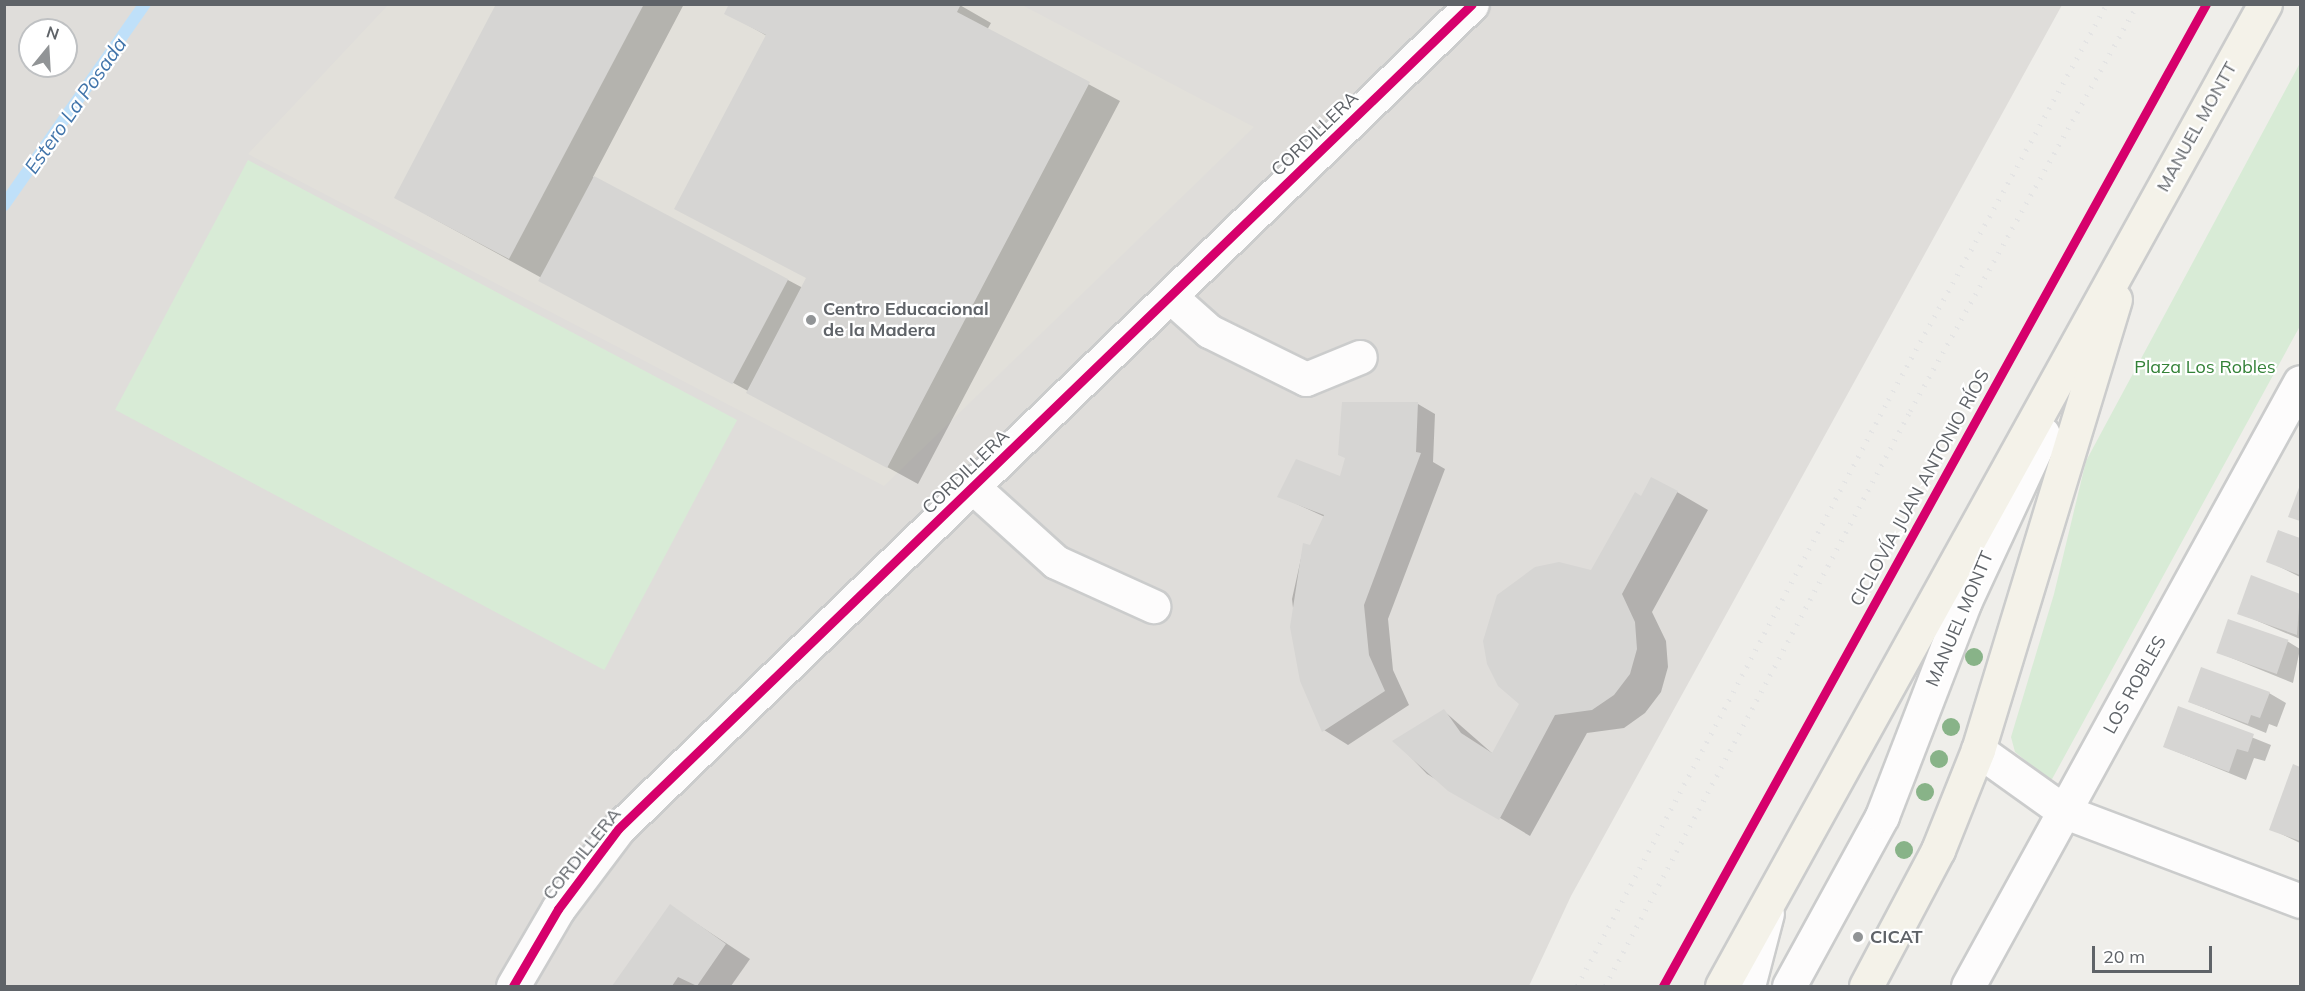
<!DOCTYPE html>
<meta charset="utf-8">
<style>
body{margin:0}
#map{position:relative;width:2305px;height:991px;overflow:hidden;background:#efeeea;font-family:Mulish,sans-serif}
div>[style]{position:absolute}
.industrial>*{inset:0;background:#dfddda}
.education>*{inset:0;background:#e2e0da}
.green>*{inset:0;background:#d8ebd6;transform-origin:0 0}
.shadow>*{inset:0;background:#0003}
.stream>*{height:12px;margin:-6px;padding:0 6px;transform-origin:6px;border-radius:6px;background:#bfe0f9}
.building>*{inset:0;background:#d6d5d3;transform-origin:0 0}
.roads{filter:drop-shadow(2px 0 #cbcccc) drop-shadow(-2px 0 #cbcccc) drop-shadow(0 2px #cbcccc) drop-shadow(0 -2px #cbcccc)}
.minor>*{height:33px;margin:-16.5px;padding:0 16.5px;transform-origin:16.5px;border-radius:16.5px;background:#fdfcfc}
.major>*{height:33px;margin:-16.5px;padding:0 16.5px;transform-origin:16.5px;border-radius:16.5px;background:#f4f2e9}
.rail>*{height:4.5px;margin-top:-2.25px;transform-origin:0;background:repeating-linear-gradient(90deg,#e4e4e4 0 1.5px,transparent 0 9.5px)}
.cycleway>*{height:9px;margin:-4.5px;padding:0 4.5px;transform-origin:4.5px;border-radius:4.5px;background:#d6006c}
.trees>*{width:18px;height:18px;margin:-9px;border-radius:50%;background:#88b388}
.dots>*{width:16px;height:16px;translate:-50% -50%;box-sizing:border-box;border:3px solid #fff;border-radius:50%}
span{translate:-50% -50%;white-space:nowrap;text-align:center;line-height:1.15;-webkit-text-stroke:4.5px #fff;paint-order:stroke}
.street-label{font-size:18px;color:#5f6368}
.poi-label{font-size:18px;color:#5f6368;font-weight:700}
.left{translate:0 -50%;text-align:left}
.park-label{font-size:18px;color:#348238}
.water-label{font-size:20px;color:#4174aa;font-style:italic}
.frame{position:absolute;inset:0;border:6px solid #5f6368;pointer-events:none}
.north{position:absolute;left:18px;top:18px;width:60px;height:60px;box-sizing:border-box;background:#fff;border:2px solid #bfc1c3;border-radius:50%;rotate:18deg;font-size:16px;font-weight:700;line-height:24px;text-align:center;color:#5f6368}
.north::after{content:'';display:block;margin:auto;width:21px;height:27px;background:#919496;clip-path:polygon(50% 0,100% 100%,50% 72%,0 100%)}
.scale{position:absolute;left:2092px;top:946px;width:120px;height:27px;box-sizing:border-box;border:3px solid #5f6368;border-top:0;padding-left:8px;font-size:18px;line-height:21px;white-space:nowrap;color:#5f6368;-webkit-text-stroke:4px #fff;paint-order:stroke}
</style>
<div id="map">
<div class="industrial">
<div style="clip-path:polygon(evenodd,5px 5px,2062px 5px,1571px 896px,1529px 986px,5px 986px,5px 5px,30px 30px,66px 30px,66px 66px,30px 66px,30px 30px)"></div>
</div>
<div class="education">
<div style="clip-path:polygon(389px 4px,1022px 5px,1254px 127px,884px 486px,248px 154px)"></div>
</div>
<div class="green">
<div style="clip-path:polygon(2300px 63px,2300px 326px,2051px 781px,2015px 752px,2011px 737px,2054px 594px,2086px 461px)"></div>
<div style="left:248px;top:160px;width:554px;height:283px;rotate:28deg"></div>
</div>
<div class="shadow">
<div style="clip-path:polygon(498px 4px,684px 4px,593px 177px,803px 288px,807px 279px,767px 36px,726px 13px,958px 4px,991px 23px,987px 30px,1120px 101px,918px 484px,427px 215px)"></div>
<div style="clip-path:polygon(1418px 404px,1435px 414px,1433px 462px,1445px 469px,1388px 619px,1393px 670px,1409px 705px,1348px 745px,1324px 730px,1301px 681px,1292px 599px,1304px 545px,1311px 547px,1325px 517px,1279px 496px,1340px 478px)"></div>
<div style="clip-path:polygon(1677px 492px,1708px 510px,1652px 612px,1666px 641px,1668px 667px,1661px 692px,1645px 713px,1624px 728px,1587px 733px,1530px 836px,1427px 774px,1395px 741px,1444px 711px,1493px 754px,1592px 572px,1642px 498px)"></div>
<div style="clip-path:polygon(2279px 531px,2300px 539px,2300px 577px,2268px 561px)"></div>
<div style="clip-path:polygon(2252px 577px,2300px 595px,2300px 639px,2239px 613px)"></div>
<div style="clip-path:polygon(2287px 641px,2300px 649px,2293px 683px,2217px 652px)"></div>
<div style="clip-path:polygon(2269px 693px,2286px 703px,2277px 727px,2269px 724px,2266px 733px,2190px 702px)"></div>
<div style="clip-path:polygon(2179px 708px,2271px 745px,2265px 761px,2254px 758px,2246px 780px,2165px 747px)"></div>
<div style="clip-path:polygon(2294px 766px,2300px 769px,2300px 843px,2271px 829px)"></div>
<div style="clip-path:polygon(670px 906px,750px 959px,731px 986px,614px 986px)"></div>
</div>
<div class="stream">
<div style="left:4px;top:205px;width:246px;rotate:-55deg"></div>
</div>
<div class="building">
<div style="clip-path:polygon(496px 4px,644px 4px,509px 259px,394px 198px)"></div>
<div style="clip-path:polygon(729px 4px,961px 4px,957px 12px,1090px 82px,887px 468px,746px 393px,806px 278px,674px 209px,766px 35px,724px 14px)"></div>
<div style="left:594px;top:176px;width:220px;height:119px;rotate:28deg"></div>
<div style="clip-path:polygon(1342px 402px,1418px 402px,1416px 452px,1421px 453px,1364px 605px,1369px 655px,1385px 691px,1322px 732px,1300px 681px,1290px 627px,1303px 543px,1310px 545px,1324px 515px,1277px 497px,1296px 459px,1340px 476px,1345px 458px,1338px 455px)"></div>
<div style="clip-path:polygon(1651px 477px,1678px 491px,1622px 594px,1635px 622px,1637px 649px,1630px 674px,1614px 695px,1592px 710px,1555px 715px,1499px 820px,1448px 791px,1392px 741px,1444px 709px,1461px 733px,1492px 753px,1519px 704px,1498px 686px,1487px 664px,1483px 641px,1497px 595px,1535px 567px,1559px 562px,1591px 570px,1635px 492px,1641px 496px)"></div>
<div style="clip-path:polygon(2300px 485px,2300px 521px,2288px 517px)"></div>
<div style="clip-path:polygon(2278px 530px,2300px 538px,2300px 575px,2266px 562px)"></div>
<div style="clip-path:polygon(2251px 575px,2300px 594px,2297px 635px,2237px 614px)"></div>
<div style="left:2228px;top:619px;width:64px;height:36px;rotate:19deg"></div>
<div style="clip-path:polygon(2201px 667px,2270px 692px,2260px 718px,2251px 715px,2248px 724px,2188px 702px)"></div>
<div style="clip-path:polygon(2178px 706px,2254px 734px,2248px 752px,2237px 749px,2229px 772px,2163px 747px)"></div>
<div style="clip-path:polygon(2293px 764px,2300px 767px,2300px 841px,2269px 830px)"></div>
<div style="clip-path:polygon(670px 904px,726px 944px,697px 986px,678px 977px,672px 986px,612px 986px)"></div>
</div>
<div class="roads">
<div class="minor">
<div style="left:1172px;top:298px;width:50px;rotate:41.7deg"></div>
<div style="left:1209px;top:331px;width:108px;rotate:26.3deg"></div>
<div style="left:1306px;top:379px;width:58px;rotate:-22.2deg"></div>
<div style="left:974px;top:488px;width:110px;rotate:42.1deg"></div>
<div style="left:1056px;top:562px;width:107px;rotate:24.4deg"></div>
<div style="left:1978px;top:750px;width:107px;rotate:35.5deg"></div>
<div style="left:2065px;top:812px;width:251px;rotate:20.7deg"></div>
<div style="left:513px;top:986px;width:89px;rotate:-59.7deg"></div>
<div style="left:558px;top:909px;width:100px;rotate:-53.1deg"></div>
<div style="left:618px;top:829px;width:1187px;rotate:-44.01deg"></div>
<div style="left:1748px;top:986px;width:75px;rotate:-75.4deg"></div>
<div style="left:1789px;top:986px;width:194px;rotate:-61.3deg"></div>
<div style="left:1882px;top:816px;width:228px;rotate:-68.9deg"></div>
<div style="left:1964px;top:603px;width:187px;rotate:-65.1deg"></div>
<div style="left:1968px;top:986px;width:689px;rotate:-61.2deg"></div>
</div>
<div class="major">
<div style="left:1722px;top:986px;width:1122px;rotate:-61.06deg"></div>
<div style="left:1866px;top:986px;width:154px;rotate:-62.1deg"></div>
<div style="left:1938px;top:850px;width:108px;rotate:-68.2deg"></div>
<div style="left:1978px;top:750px;width:471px;rotate:-73.1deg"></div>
</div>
</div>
<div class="rail">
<div style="left:1577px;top:986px;width:663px;rotate:-62.04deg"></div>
<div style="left:1888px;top:400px;width:453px;rotate:-61.1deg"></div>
<div style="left:1605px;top:986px;width:651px;rotate:-62.06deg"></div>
<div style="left:1910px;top:411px;width:466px;rotate:-60.8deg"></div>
</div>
<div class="cycleway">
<div style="left:513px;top:986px;width:89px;rotate:-59.7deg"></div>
<div style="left:558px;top:909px;width:100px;rotate:-53.1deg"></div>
<div style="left:618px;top:829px;width:1187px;rotate:-44.01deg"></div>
<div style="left:1663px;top:986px;width:1122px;rotate:-61.06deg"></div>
</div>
<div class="trees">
<div style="left:1974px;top:657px"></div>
<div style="left:1951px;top:727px"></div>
<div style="left:1939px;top:759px"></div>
<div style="left:1925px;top:792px"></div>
<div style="left:1904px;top:850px"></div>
</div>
<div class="dots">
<div style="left:811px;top:320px;background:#919496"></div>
<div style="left:1858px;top:937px;background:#919496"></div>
</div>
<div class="street-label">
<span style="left:2197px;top:127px;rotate:-61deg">MANUEL MONTT</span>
<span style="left:1315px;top:134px;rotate:-44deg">CORDILLERA</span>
<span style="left:966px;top:472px;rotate:-44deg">CORDILLERA</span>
<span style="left:1920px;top:488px;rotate:-61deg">CICLOVÍA JUAN ANTONIO RÍOS</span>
<span style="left:1960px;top:619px;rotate:-67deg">MANUEL MONTT</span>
<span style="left:2135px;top:685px;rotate:-61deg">LOS ROBLES</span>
<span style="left:582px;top:854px;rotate:-51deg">CORDILLERA</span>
</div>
<div class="poi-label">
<span class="left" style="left:823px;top:320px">Centro Educacional<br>de la Madera</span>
<span class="left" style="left:1870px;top:937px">CICAT</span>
</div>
<div class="park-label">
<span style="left:2205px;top:367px">Plaza Los Robles</span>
</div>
<div class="water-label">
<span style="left:75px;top:105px;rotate:-55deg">Estero La Posada</span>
</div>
<div class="frame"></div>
<div class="north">N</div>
<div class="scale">20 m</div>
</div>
